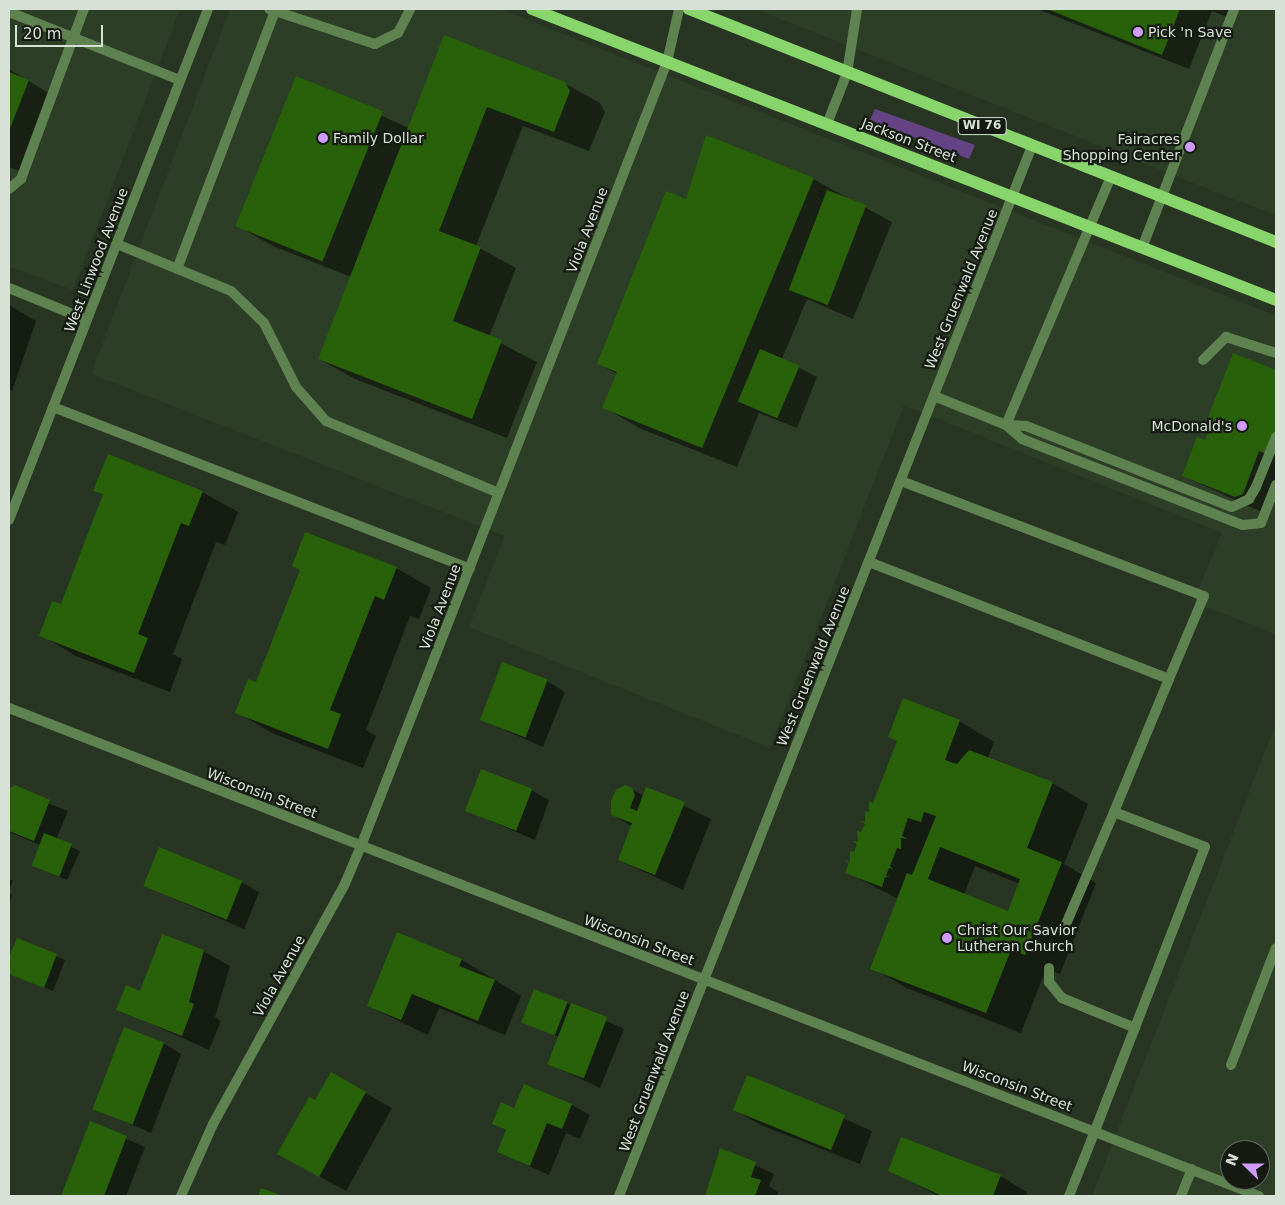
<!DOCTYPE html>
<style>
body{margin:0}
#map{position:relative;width:1285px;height:1205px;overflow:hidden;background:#283523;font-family:"DejaVu Sans",sans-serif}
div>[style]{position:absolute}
.built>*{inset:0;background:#2d3e27}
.green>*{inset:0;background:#664385}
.shadow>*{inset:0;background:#0007}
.building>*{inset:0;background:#286109;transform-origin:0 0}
.lane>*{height:10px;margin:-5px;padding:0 5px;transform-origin:5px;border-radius:5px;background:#5e8351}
.street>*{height:10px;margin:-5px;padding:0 5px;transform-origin:5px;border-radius:5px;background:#5e8351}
.primary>*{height:12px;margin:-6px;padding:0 6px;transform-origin:6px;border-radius:6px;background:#87d56b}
.dots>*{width:14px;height:14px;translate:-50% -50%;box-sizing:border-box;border:2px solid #151b13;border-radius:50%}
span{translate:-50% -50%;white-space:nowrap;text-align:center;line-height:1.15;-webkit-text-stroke:4.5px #151b13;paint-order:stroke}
.shield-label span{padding:1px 4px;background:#151b13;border:1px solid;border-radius:4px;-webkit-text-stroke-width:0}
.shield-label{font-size:12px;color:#d8e1d5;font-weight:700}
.poi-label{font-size:14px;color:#d8e1d5}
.left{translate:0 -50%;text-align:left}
.right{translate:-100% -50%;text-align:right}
.street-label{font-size:14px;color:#d8e1d5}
.frame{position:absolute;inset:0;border:10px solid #d8e1d5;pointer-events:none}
.north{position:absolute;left:1220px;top:1140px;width:50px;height:50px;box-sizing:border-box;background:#151b13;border:1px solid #636a61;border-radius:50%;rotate:292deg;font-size:14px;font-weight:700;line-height:20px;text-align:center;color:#d8e1d5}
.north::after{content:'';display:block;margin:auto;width:18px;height:22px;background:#d09dff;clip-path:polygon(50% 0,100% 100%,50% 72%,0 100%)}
.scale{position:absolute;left:15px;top:25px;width:88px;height:22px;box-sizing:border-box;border:2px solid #d8e1d5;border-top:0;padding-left:6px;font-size:15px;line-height:18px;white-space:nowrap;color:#d8e1d5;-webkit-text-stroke:4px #151b13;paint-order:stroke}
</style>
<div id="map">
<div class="built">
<div style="clip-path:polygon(9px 9px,180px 9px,73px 290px,9px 266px)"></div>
<div style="clip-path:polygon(230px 9px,500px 9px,1276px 316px,1276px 634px,1193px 602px,1222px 533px,904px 405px,770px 748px,469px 627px,505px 536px,91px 374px)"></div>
<div style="clip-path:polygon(756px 9px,1276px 9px,1276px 215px,1233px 199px)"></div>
<div style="clip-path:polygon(evenodd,1276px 723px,1276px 1196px,1092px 1196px,1276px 723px,1230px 1150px,1260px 1150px,1260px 1180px,1230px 1180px,1230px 1150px)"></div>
</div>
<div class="green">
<div style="clip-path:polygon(875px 109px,975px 145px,969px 159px,870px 120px)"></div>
</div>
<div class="shadow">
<div style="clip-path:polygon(1037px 9px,1230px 9px,1227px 17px,1212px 11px,1189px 69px)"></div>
<div style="clip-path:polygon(9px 69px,55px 97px,25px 173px,9px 167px)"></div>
<div style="clip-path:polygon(296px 78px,409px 128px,564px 83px,600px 103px,605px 112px,589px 151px,523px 126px,476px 246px,516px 268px,489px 337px,537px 362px,507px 438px,355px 379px,319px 359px,351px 277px,273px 246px,238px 226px)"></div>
<div style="clip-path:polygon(813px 179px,892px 222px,853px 319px,807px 299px,782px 359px,817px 377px,797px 428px,759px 413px,737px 467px,639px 428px,604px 407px,617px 374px,599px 364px,687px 201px)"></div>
<div style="clip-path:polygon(9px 305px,36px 321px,12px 391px,9px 389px)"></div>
<div style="clip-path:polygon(1234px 355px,1276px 371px,1276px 492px,1262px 512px,1183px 476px,1206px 442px)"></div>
<div style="clip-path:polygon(95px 490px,202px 492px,238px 512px,225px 545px,216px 542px,173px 654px,182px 659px,170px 692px,76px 656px,41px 635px,61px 605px,104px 495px)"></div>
<div style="clip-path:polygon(396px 568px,431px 588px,419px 619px,410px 616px,366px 730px,376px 736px,363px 768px,272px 733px,237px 712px,257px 684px,301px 570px)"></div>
<div style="clip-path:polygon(547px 681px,565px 692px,543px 747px,480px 719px)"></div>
<div style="clip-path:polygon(evenodd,959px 721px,994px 742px,988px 758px,1052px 783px,1088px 804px,1064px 864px,1096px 883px,1060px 974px,1046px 969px,1021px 1033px,907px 988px,872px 968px,898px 899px,847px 872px,959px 721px,975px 866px,1020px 884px,1009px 912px,964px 895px,975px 866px)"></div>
<div style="clip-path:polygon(9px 788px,68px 811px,56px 840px,80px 851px,67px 880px,32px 865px,40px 845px,9px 832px)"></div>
<div style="clip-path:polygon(647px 788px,711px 819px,683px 890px,619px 860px,632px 826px,613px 815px,631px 789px,644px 796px)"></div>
<div style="clip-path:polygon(531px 790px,549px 800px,535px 840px,466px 810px)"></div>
<div style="clip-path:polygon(9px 879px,13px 881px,9px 891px)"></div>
<div style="clip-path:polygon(241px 882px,259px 892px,244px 929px,145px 886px)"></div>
<div style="clip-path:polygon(9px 894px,12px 896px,9px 903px)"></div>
<div style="clip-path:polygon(397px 934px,462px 960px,521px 996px,505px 1035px,439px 1008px,428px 1035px,368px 1006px)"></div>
<div style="clip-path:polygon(17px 939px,65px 960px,53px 991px,9px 973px)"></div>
<div style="clip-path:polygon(203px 951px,230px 966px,215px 1017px,221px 1021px,209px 1050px,118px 1009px)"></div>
<div style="clip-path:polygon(567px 1003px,624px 1029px,600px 1088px,549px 1064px,559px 1037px,523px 1022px)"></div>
<div style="clip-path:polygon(163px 1043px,181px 1054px,151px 1133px,95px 1108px)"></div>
<div style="clip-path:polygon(331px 1074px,392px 1108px,346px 1191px,306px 1169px)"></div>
<div style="clip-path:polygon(747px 1076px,872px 1131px,860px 1164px,761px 1125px,734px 1110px)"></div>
<div style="clip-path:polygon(572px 1105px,590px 1115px,580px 1139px,566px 1133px,549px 1175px,498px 1152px,506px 1131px,494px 1124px,515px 1110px)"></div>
<div style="clip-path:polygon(90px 1123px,145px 1147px,126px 1196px,62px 1196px)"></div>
<div style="clip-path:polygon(720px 1149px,774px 1174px,769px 1186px,778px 1192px,777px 1196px,705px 1196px)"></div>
<div style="clip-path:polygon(890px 1171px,1000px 1176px,1027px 1192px,1026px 1196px,939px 1196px)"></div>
</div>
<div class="building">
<div style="clip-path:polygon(1047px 9px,1180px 9px,1162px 55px)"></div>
<div style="clip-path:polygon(444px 35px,565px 82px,570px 91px,554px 132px,487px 107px,439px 231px,481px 247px,453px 321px,502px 340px,472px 419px,318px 359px)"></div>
<div style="clip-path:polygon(9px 72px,29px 80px,9px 131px)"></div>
<div style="left:296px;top:76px;width:94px;height:162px;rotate:22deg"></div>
<div style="clip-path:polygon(706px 135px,814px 178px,702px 448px,602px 408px,617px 372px,597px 364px,666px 191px,686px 199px)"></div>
<div style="left:827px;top:190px;width:42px;height:107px;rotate:21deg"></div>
<div style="left:760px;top:349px;width:43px;height:57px;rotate:23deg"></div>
<div style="clip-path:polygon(1233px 353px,1276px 370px,1276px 429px,1269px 455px,1259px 451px,1243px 494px,1235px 497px,1182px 476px,1197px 437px,1205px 440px,1210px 427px,1205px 425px)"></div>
<div style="clip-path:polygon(108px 454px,203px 491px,189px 526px,181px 523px,138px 634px,148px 638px,134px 673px,39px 636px,52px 601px,61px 604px,103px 494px,93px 491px)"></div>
<div style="clip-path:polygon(305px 532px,397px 567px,384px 600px,375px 596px,330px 710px,341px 714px,328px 749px,235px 713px,248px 679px,256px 682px,300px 570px,292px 566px)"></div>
<div style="left:502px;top:662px;width:49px;height:62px;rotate:21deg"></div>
<div style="clip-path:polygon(evenodd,903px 698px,960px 720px,945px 760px,957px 764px,969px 750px,1053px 782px,1027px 848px,1062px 862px,1025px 955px,1011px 950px,986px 1013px,870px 969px,907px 873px,912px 875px,936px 816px,924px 812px,921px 822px,908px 818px,902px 836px,908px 839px,901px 838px,901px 849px,897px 848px,890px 866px,893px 869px,889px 868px,886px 876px,890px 877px,885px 877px,882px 887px,845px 873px,849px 863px,844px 860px,850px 862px,850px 851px,854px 852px,857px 844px,852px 840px,858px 842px,857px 831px,861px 832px,865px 824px,858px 820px,865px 822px,865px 811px,869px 812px,869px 801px,873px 803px,897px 741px,888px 737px,903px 698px,940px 847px,1020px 879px,1008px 911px,928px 879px,940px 847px)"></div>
<div style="left:481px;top:769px;width:55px;height:45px;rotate:21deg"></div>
<div style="clip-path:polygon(15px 785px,50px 800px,34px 841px,9px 831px,9px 789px)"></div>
<div style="clip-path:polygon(625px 785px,632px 788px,635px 795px,630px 808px,637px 811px,646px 787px,685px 802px,655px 875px,618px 860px,632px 823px,611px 815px,611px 801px,616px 790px)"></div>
<div style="left:44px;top:833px;width:30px;height:35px;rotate:21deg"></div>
<div style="left:159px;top:847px;width:90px;height:42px;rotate:22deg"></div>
<div style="clip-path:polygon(397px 932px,462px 959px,459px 966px,495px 980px,478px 1021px,412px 994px,401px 1020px,367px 1006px)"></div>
<div style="clip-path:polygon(162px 934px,204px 950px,189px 1002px,194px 1004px,182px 1036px,116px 1010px,126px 985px,140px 991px)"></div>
<div style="clip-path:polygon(17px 938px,57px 954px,44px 988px,9px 974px,9px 957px)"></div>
<div style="left:534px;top:989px;width:36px;height:36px;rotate:21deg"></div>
<div style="left:571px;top:1003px;width:39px;height:66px;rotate:21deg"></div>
<div style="left:124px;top:1027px;width:43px;height:88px;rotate:21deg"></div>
<div style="clip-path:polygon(331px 1072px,366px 1092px,319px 1177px,277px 1154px,309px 1097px,315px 1100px)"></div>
<div style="left:747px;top:1075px;width:106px;height:38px;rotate:22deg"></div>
<div style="clip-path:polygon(524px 1084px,572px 1104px,562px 1129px,547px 1123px,530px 1166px,497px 1152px,506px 1130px,492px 1124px,501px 1102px,514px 1108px)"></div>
<div style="clip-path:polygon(90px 1121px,127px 1136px,104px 1196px,61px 1196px)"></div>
<div style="clip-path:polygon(901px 1137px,1001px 1175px,993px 1196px,942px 1196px,888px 1171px)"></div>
<div style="clip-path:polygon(720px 1148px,756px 1162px,751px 1177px,761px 1180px,755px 1196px,705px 1196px)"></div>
<div style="clip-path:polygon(261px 1188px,283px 1196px,258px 1196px)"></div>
</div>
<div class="lane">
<div style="left:275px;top:11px;width:105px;rotate:18.3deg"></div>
<div style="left:375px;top:44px;width:25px;rotate:-26deg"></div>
<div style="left:398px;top:33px;width:27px;rotate:-63deg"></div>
<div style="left:9px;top:12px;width:184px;rotate:21.7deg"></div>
<div style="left:827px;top:124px;width:55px;rotate:-68.6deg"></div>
<div style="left:847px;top:73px;width:65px;rotate:-81.1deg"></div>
<div style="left:9px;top:189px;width:16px;rotate:-40deg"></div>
<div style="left:21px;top:179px;width:181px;rotate:-69.7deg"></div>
<div style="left:117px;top:244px;width:123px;rotate:22.4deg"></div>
<div style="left:231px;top:291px;width:46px;rotate:44.1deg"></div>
<div style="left:264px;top:323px;width:72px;rotate:63.4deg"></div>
<div style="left:296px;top:387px;width:45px;rotate:48.6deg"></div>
<div style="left:326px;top:421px;width:187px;rotate:22.6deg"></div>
<div style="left:1142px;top:248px;width:256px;rotate:-68.9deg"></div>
<div style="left:177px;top:269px;width:276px;rotate:-69.2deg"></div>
<div style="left:275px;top:11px;width:6px;rotate:-162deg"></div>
<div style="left:9px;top:288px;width:84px;rotate:22.3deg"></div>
<div style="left:1203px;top:360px;width:33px;rotate:-45deg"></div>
<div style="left:1226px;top:337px;width:52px;rotate:17.7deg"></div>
<div style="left:934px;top:396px;width:78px;rotate:21.9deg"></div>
<div style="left:1006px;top:425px;width:20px;rotate:3deg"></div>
<div style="left:1026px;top:426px;width:221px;rotate:21.5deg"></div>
<div style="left:1232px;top:507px;width:19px;rotate:-25deg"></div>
<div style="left:1249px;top:499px;width:14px;rotate:-60deg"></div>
<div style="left:1256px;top:487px;width:54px;rotate:-68.2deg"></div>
<div style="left:53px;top:407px;width:447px;rotate:21.2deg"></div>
<div style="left:1006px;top:425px;width:21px;rotate:41deg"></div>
<div style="left:1022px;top:439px;width:237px;rotate:21.3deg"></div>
<div style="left:1243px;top:525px;width:18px;rotate:-6deg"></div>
<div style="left:1261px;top:523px;width:41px;rotate:-68.5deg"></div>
<div style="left:1006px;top:425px;width:270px;rotate:-67.1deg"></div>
<div style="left:901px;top:481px;width:324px;rotate:20.8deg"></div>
<div style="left:1204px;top:596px;width:90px;rotate:112.9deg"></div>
<div style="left:869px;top:562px;width:322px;rotate:21.3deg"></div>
<div style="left:1169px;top:679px;width:144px;rotate:112.5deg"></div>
<div style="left:1114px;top:812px;width:97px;rotate:21deg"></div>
<div style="left:1205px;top:847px;width:305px;rotate:111.2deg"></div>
<div style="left:1063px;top:931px;width:129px;rotate:-66.8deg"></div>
<div style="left:1049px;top:968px;width:14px;rotate:90deg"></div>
<div style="left:1049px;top:982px;width:21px;rotate:51deg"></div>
<div style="left:1062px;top:998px;width:79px;rotate:22.3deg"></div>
<div style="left:1231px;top:1065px;width:125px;rotate:-69deg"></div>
<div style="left:1181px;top:1196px;width:29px;rotate:-68deg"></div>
</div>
<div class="street">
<div style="left:9px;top:520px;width:548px;rotate:-68.72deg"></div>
<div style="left:9px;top:708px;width:1342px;rotate:21.33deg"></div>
<div style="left:181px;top:1196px;width:79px;rotate:-66deg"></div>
<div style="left:213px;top:1124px;width:272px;rotate:-61.2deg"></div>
<div style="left:344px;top:886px;width:43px;rotate:-67deg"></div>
<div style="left:361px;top:846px;width:842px;rotate:-68.68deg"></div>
<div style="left:667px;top:62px;width:54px;rotate:-77.2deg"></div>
<div style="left:619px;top:1196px;width:1128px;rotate:-68.53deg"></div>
<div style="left:1069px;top:1196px;width:70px;rotate:-68.2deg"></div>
</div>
<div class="primary">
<div style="left:532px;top:9px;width:799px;rotate:21.36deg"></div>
<div style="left:689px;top:9px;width:632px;rotate:21.65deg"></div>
</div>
<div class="dots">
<div style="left:1138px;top:32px;background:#d09dff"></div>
<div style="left:323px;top:138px;background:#d09dff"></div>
<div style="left:1190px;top:147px;background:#d09dff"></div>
<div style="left:1242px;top:426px;background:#d09dff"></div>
<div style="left:947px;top:938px;background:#d09dff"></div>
</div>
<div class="shield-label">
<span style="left:982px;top:126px">WI 76</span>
</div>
<div class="poi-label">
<span class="left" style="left:1148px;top:32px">Pick 'n Save</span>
<span class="left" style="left:333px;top:138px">Family Dollar</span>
<span class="right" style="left:1180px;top:147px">Fairacres<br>Shopping Center</span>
<span class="right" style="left:1232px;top:426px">McDonald's</span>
<span class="left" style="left:957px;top:938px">Christ Our Savior<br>Lutheran Church</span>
</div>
<div class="street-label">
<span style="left:909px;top:140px;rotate:21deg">Jackson Street</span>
<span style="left:587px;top:230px;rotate:-69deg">Viola Avenue</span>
<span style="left:96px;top:260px;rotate:-69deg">West Linwood Avenue</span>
<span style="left:961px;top:289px;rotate:-68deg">West Gruenwald Avenue</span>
<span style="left:440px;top:607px;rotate:-69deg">Viola Avenue</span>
<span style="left:813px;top:666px;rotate:-68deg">West Gruenwald Avenue</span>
<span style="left:262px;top:793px;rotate:21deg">Wisconsin Street</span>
<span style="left:639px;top:940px;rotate:21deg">Wisconsin Street</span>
<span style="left:279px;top:976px;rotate:-61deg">Viola Avenue</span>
<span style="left:654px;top:1071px;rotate:-69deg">West Gruenwald Avenue</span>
<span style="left:1017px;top:1086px;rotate:21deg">Wisconsin Street</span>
</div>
<div class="frame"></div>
<div class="north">N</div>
<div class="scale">20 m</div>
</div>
